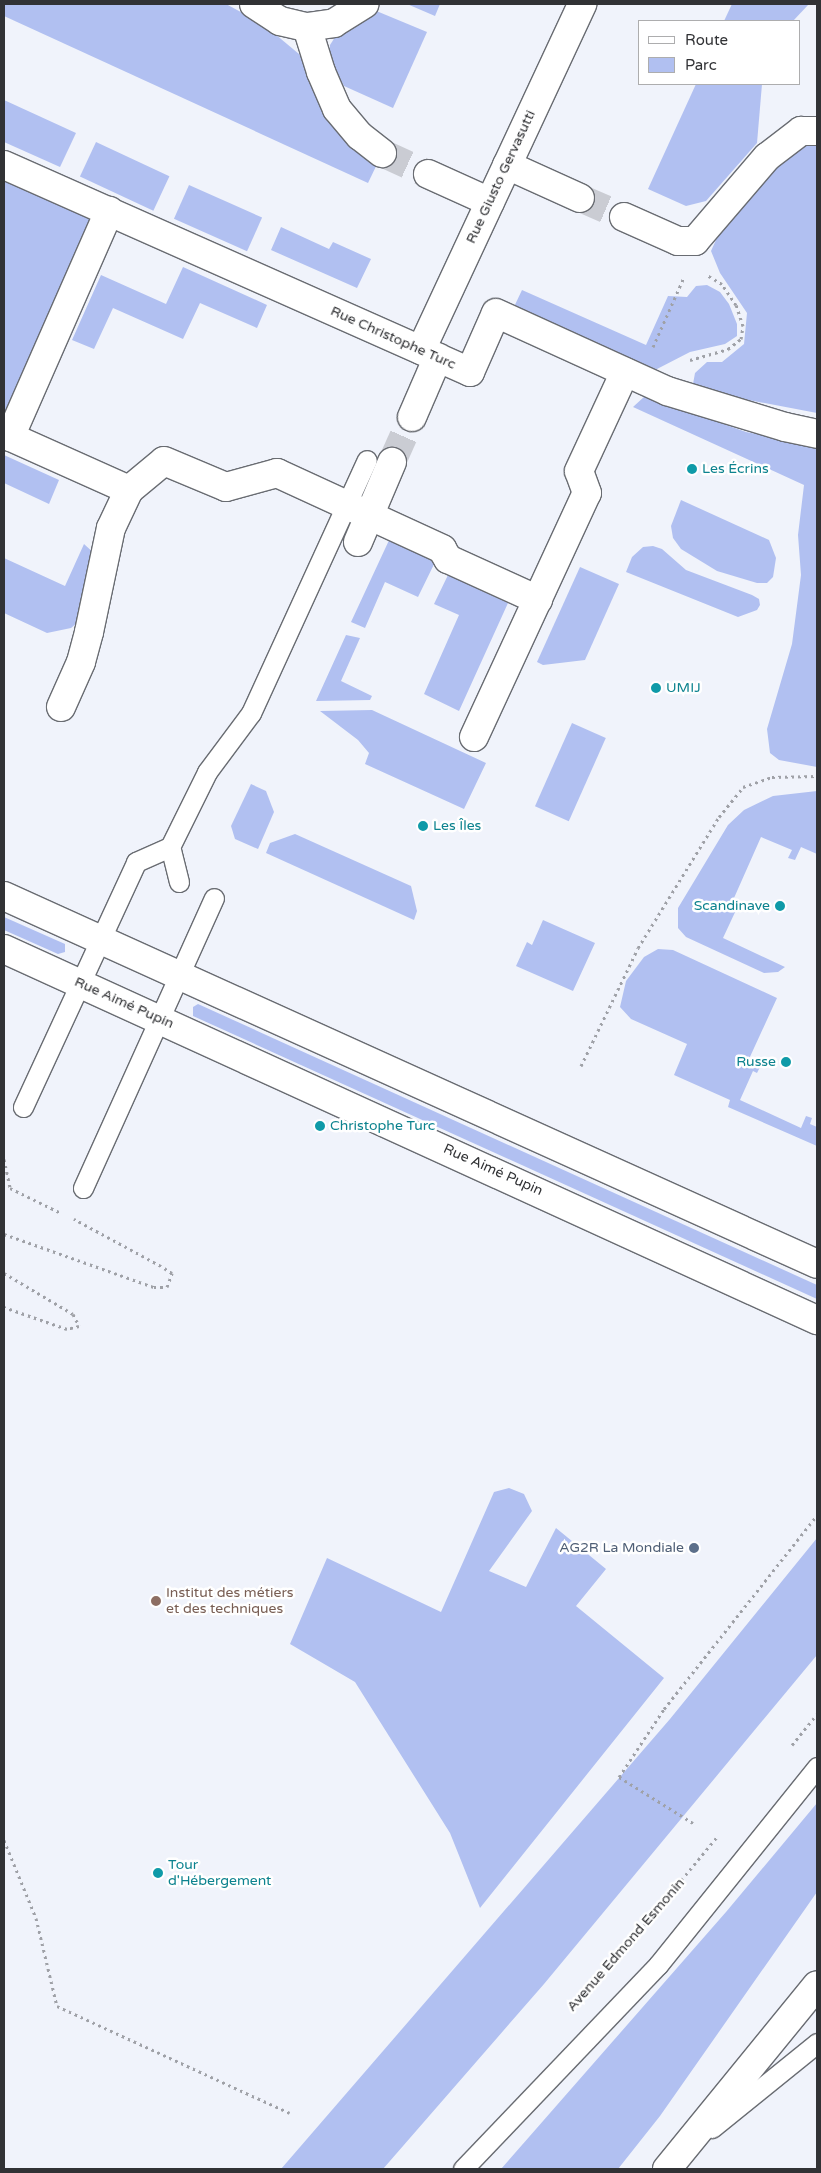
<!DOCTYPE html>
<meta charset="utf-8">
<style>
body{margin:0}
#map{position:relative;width:821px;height:2173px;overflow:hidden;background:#f0f3fb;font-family:"Varela Round",sans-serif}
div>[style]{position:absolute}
.green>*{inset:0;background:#b1c0f1;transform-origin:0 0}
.street-tunnel>*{height:28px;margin-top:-14px;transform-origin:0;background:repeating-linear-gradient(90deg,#caccd3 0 28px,transparent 0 42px)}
.path>*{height:3px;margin-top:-1.5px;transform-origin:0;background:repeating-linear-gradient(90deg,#9fa1a7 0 2.5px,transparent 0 6.5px)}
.roads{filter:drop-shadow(1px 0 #696c72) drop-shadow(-1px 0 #696c72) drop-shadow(0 1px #696c72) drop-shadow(0 -1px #696c72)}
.lane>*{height:19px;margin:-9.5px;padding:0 9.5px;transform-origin:9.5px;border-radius:9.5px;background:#fff}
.street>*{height:28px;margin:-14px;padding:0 14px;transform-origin:14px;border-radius:14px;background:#fff}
.secondary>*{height:28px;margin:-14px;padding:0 14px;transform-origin:14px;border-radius:14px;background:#fff}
.dots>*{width:14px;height:14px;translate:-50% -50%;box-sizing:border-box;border:2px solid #fff;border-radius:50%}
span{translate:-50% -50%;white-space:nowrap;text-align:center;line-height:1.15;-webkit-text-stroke:5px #fff;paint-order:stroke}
.street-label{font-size:14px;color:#313235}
.culture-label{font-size:14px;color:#0d838f}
.left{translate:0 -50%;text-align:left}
.right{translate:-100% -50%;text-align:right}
.service-label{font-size:14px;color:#4e5e75}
.education-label{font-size:14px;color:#785e54}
.frame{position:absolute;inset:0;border:5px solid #313235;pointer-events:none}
.legend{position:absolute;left:638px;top:20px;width:162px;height:65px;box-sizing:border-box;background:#fff;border:1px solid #adadae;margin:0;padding:6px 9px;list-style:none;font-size:15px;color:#313235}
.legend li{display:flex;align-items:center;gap:10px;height:25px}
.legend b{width:25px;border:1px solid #adadae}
</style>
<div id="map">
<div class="green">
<div style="clip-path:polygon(4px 4px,226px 4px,263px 24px,299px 54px,380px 158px,368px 183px,4px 16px)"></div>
<div style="clip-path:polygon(407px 4px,440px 4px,435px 16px)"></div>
<div style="clip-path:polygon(732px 4px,809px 4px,793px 21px,724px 21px)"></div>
<div style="clip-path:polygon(374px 10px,427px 32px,393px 108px,344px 86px,329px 59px,330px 45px,337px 34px)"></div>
<div style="clip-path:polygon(696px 84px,762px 84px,757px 143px,706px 201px,686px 206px,648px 189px)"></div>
<div style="clip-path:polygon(4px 100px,76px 133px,60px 167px,4px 142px)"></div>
<div style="clip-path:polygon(811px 141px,817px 143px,817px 413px,706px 392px,693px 384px,695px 373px,707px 362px,722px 362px,744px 344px,747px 313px,720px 273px,711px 251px,725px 220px,777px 163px)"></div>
<div style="left:96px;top:142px;width:81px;height:38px;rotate:25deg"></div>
<div style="clip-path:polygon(4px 165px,109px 211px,4px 434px)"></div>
<div style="left:189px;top:185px;width:80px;height:37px;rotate:24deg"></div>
<div style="clip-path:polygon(281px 227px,329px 249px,333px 242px,371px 259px,357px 288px,271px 250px)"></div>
<div style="clip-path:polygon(183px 267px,267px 305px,257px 328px,200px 303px,183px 339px,113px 308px,94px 349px,72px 340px,101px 275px,166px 304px)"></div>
<div style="clip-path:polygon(707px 285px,720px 292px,729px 304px,737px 324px,737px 336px,725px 344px,690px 352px,657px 369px,644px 368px,513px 309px,522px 290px,646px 345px,668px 296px,687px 297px,696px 286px)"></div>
<div style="clip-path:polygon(645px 396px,746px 432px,817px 446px,817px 767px,779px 760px,770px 753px,767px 729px,792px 644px,801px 575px,798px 535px,804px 485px,633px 407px)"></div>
<div style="clip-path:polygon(4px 455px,59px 480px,49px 504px,4px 483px)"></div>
<div style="clip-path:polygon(681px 500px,769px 540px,776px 558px,773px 577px,767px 583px,757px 583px,717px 571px,681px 549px,673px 538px,671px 526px)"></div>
<div style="clip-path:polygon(391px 536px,440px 552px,418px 597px,385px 582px,365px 628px,351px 622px)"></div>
<div style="clip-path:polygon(84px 544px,96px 555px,78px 622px,71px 628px,47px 633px,4px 613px,4px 558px,65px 586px)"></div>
<div style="clip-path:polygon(653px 546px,662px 549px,686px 570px,752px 595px,759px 599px,760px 605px,757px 610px,738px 617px,626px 572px,632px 557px,643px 547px)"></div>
<div style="clip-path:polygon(580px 567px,619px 584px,585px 660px,543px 665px,537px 662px)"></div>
<div style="clip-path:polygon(448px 575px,508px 603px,459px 711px,424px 694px,459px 615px,434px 604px)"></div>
<div style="clip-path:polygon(346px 635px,360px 638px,341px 681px,372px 696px,370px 700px,316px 701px)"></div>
<div style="clip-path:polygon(372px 710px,486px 763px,464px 809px,365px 764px,369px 753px,358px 740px,320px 711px)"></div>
<div style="left:572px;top:723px;width:37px;height:91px;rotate:24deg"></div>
<div style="clip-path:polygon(251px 784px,266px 791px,274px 812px,258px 849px,235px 839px,231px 826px)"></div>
<div style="clip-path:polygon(817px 791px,817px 854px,801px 847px,795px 860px,788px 858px,792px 850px,761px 837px,734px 898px,744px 904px,742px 909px,737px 908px,723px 938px,785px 967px,778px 972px,764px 973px,686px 937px,678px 928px,678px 908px,728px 825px,744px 810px,773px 796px)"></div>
<div style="clip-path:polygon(295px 834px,411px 886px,417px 911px,414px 920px,266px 853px,270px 843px)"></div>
<div style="clip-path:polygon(4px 917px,65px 944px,65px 952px,58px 954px,4px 930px)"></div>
<div style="clip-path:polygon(543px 920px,595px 943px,573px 991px,516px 966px,527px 942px,532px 945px)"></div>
<div style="clip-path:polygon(658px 949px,673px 950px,777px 998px,749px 1059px,761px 1065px,757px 1073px,753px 1071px,740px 1100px,801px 1128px,806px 1116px,812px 1118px,810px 1124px,817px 1127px,817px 1146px,728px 1107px,730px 1100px,674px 1075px,687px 1044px,631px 1019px,620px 1007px,626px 981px,644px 957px)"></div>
<div style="clip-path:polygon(198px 1004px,817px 1285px,817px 1299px,193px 1016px,193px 1007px)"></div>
<div style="clip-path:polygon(509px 1488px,524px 1494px,532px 1511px,489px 1571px,526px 1587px,556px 1528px,606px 1569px,576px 1606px,664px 1678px,480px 1908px,450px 1833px,355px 1682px,290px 1644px,327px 1558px,441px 1612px,494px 1492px)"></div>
<div style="clip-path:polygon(817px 1538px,817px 1655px,544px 1984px,383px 2169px,281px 2169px,670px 1719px)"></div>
<div style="clip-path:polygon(817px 1803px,817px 1892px,660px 2116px,618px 2169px,501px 2169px,726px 1912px)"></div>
</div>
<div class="street-tunnel">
<div style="left:382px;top:153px;width:51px;rotate:24.5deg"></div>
<div style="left:580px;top:198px;width:48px;rotate:23.4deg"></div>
<div style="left:392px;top:462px;width:49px;rotate:-66deg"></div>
</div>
<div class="path">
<div style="left:653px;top:347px;width:77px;rotate:-66.1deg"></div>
<div style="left:690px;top:360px;width:40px;rotate:-16deg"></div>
<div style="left:728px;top:349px;width:16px;rotate:-38deg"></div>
<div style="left:741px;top:339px;width:13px;rotate:-81deg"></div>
<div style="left:743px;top:326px;width:22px;rotate:-108deg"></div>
<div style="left:736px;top:305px;width:25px;rotate:-124deg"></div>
<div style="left:722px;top:284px;width:17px;rotate:-149deg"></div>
<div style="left:581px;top:1066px;width:131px;rotate:-64.2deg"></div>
<div style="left:638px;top:948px;width:154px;rotate:-58.3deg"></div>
<div style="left:719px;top:817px;width:38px;rotate:-51deg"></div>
<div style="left:743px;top:787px;width:31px;rotate:-19deg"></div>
<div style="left:772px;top:777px;width:45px;rotate:-1.3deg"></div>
<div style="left:4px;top:1159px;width:30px;rotate:78deg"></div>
<div style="left:10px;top:1188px;width:57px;rotate:26.1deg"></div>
<div style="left:4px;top:1234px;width:159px;rotate:19.5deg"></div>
<div style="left:154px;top:1287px;width:13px"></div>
<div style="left:167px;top:1287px;width:15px;rotate:-70deg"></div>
<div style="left:172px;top:1273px;width:13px;rotate:-148deg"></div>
<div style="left:161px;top:1266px;width:99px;rotate:-151.6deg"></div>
<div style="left:4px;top:1273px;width:80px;rotate:30.7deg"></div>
<div style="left:73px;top:1314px;width:13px;rotate:63deg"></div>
<div style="left:79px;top:1326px;width:12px;rotate:166deg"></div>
<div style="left:67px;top:1329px;width:67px;rotate:-160.8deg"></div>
<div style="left:792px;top:1745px;width:40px;rotate:-51deg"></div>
<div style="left:693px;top:1823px;width:87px;rotate:-148.1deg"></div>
<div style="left:619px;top:1777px;width:82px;rotate:-56.5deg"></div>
<div style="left:664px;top:1709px;width:247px;rotate:-51.7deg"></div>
<div style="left:4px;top:1840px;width:84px;rotate:67.7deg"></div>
<div style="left:36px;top:1918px;width:90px;rotate:76.6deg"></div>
<div style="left:57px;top:2006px;width:256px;rotate:24.7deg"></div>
<div style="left:611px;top:1965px;width:166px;rotate:-50.4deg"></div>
</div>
<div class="roads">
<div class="lane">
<div style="left:179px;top:882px;width:36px;rotate:-104deg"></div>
<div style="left:170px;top:847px;width:84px;rotate:-63.7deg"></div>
<div style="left:207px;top:772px;width:74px;rotate:-53.3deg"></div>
<div style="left:251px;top:713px;width:278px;rotate:-65.4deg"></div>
<div style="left:23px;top:1107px;width:270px;rotate:-65.2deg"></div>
<div style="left:136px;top:862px;width:37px;rotate:-24deg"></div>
<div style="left:83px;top:1188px;width:318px;rotate:-65.7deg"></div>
<div style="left:712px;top:2128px;width:135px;rotate:-39deg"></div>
<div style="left:463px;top:2169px;width:282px;rotate:-46.3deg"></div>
<div style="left:658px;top:1965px;width:254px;rotate:-51.2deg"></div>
</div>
<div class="street">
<div style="left:254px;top:4px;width:31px;rotate:33deg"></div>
<div style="left:280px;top:21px;width:28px;rotate:13deg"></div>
<div style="left:307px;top:27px;width:27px;rotate:-8deg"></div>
<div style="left:334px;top:23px;width:36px;rotate:-32deg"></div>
<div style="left:307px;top:27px;width:47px;rotate:72.7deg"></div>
<div style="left:321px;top:72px;width:40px;rotate:66.6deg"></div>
<div style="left:337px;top:109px;width:35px;rotate:50deg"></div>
<div style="left:360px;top:136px;width:28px;rotate:38deg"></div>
<div style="left:4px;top:165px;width:510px;rotate:23.95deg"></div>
<div style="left:470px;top:372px;width:64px;rotate:-66.2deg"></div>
<div style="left:496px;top:313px;width:188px;rotate:24.5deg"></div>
<div style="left:667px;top:391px;width:123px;rotate:17deg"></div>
<div style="left:785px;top:427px;width:33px;rotate:12deg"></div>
<div style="left:507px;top:165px;width:80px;rotate:24.3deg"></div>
<div style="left:428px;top:174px;width:68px;rotate:24.3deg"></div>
<div style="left:624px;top:217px;width:59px;rotate:24deg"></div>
<div style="left:678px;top:241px;width:17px"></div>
<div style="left:695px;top:241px;width:111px;rotate:-49.4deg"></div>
<div style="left:767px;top:157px;width:43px;rotate:-37.4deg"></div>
<div style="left:801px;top:131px;width:16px"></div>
<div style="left:421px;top:350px;width:382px;rotate:-65deg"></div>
<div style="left:412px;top:417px;width:65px;rotate:-66.6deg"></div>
<div style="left:4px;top:434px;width:137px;rotate:24.1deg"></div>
<div style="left:10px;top:437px;width:247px;rotate:-66.3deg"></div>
<div style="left:358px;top:542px;width:87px;rotate:-67deg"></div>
<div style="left:61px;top:707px;width:49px;rotate:-66deg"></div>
<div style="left:81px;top:662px;width:31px;rotate:-75deg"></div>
<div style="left:89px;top:632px;width:106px;rotate:-78.1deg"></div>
<div style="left:111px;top:528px;width:42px;rotate:-64.7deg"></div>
<div style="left:129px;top:490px;width:45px;rotate:-39.6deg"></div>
<div style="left:164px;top:461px;width:67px;rotate:22.8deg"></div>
<div style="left:226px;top:487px;width:53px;rotate:-15.4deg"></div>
<div style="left:277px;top:473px;width:182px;rotate:24.7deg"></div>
<div style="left:442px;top:549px;width:12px;rotate:59deg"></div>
<div style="left:448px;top:559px;width:99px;rotate:24.5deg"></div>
<div style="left:474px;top:737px;width:269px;rotate:-65.2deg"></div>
<div style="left:587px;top:493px;width:23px;rotate:-110deg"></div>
<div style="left:579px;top:471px;width:109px;rotate:-65.1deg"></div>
</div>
<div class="secondary">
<div style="left:4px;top:896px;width:892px;rotate:24.35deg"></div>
<div style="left:4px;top:949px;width:894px;rotate:24.53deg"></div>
<div style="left:667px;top:2169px;width:237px;rotate:-50.8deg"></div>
</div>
</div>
<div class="dots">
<div style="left:692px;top:469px;background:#0f9aa8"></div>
<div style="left:656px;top:688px;background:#0f9aa8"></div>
<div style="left:423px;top:826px;background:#0f9aa8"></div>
<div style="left:780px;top:906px;background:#0f9aa8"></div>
<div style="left:786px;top:1062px;background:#0f9aa8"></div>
<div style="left:320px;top:1126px;background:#0f9aa8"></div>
<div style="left:694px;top:1548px;background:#5c6f8a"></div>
<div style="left:156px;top:1601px;background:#8d6e63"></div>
<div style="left:158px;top:1873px;background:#0f9aa8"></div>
</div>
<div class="street-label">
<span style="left:501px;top:177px;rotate:-65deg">Rue Giusto Gervasutti</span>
<span style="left:393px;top:338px;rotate:24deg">Rue Christophe Turc</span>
<span style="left:124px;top:1003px;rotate:24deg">Rue Aimé Pupin</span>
<span style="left:493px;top:1170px;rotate:24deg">Rue Aimé Pupin</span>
<span style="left:626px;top:1945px;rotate:-49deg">Avenue Edmond Esmonin</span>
</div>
<div class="culture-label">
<span class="left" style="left:702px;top:469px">Les Écrins</span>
<span class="left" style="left:666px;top:688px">UMIJ</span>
<span class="left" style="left:433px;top:826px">Les Îles</span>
<span class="right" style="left:770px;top:906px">Scandinave</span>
<span class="right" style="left:776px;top:1062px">Russe</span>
<span class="left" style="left:330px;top:1126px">Christophe Turc</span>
<span class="left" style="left:168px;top:1873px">Tour<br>d'Hébergement</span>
</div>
<div class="service-label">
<span class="right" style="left:684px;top:1548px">AG2R La Mondiale</span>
</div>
<div class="education-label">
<span class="left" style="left:166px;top:1601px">Institut des métiers<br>et des techniques</span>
</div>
<div class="frame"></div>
<ul class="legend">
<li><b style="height:6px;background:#fff"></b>Route</li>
<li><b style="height:14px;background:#b1c0f1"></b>Parc</li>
</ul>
</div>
